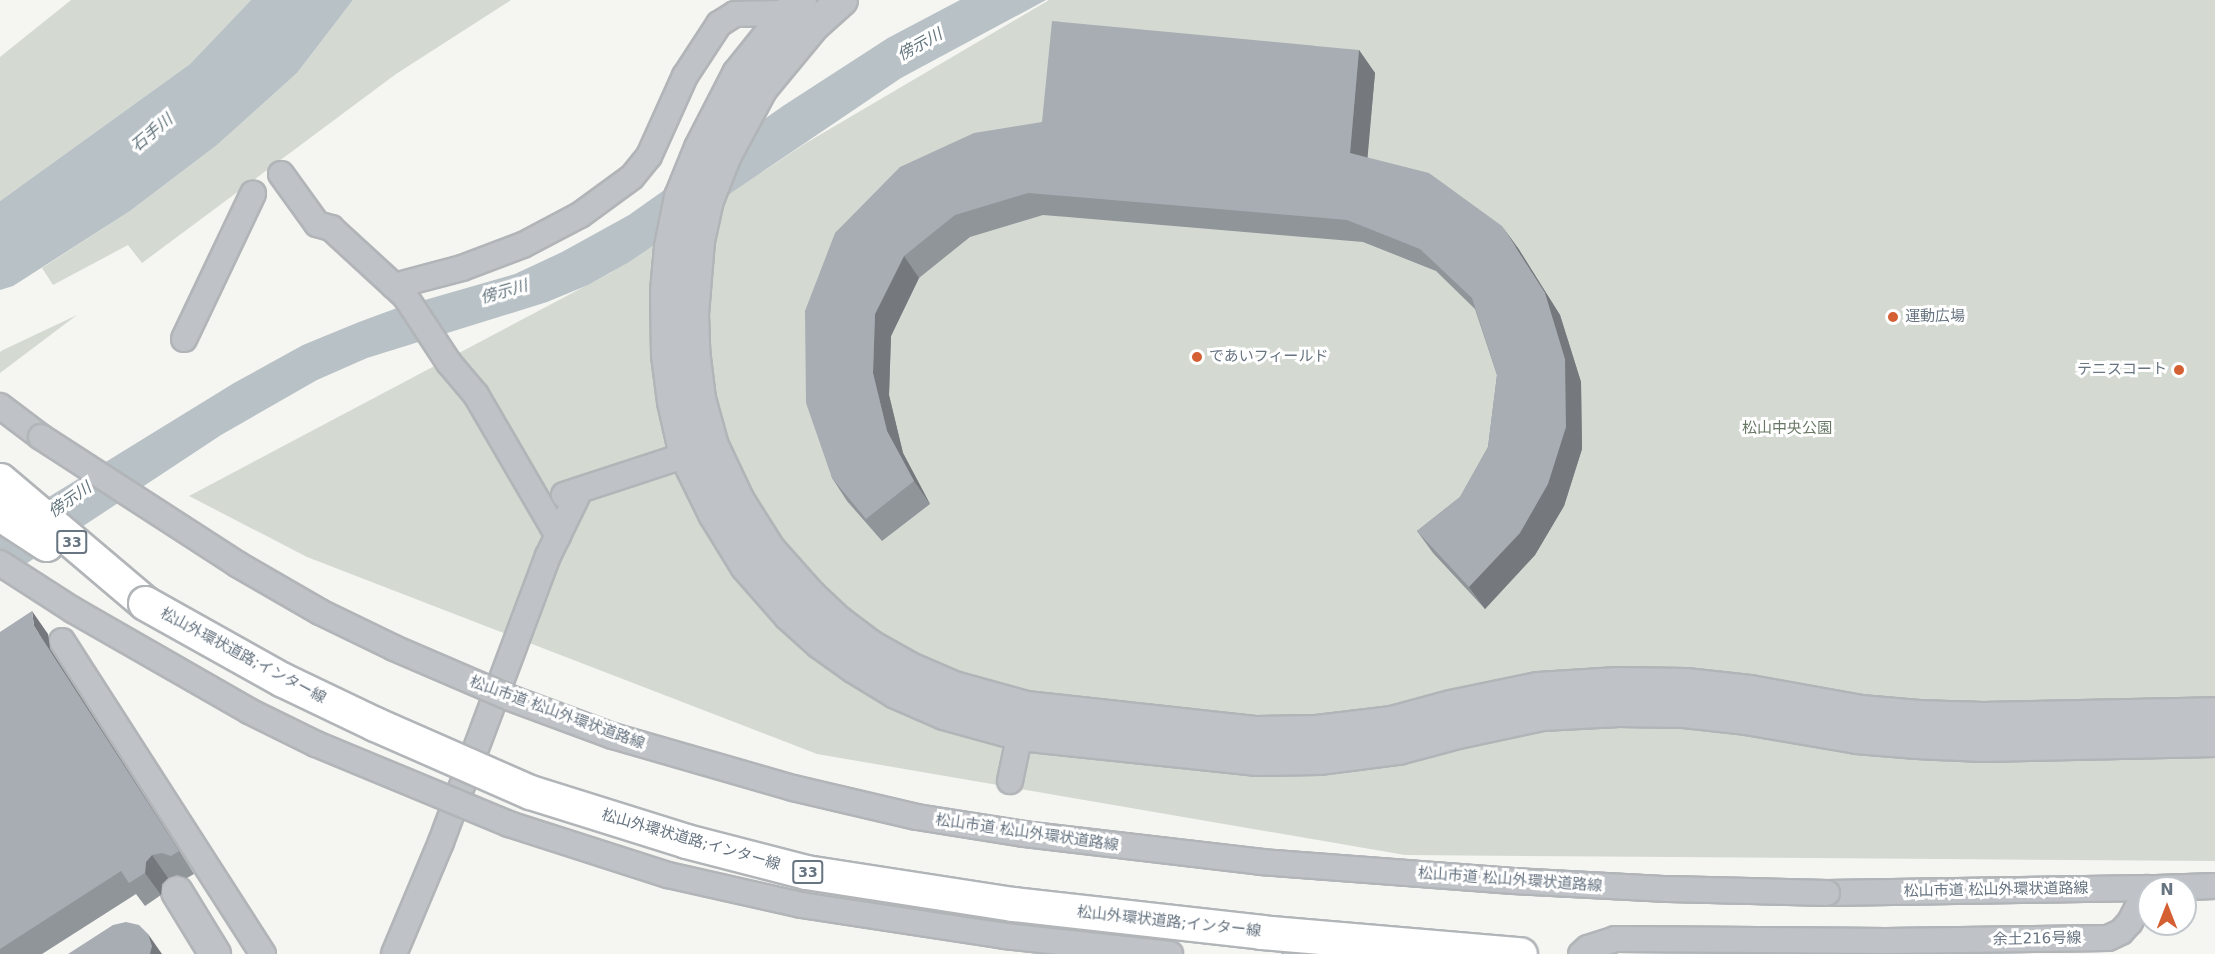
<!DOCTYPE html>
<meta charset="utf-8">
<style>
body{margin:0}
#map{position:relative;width:2215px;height:954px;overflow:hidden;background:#f5f5f2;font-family:"DejaVu Sans","Noto Sans JP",sans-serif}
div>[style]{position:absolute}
.green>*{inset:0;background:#d4dad2}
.water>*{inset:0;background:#b8c1c6}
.roads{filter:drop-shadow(2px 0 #b2b5b8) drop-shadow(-2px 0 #b2b5b8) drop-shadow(0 2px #b2b5b8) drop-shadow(0 -2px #b2b5b8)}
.minor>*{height:24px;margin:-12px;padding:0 12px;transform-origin:12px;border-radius:12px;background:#bfc2c6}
.tertiary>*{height:30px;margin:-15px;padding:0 15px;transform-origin:15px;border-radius:15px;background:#bfc2c6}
.motorway>*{height:33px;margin:-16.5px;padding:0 16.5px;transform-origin:16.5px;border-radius:16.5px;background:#fff}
.bridges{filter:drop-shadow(2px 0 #b2b5b8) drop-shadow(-2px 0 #b2b5b8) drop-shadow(0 2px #b2b5b8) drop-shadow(0 -2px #b2b5b8)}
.minor-bridge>*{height:24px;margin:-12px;padding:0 12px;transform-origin:12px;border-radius:12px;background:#bfc2c6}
.motorway-bridge>*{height:33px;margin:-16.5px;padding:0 16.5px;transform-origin:16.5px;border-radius:16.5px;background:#fff}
.wall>*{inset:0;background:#90959a}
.shaded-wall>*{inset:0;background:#75797d}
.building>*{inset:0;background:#a7adb3}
.dots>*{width:16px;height:16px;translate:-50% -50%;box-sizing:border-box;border:3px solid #fff;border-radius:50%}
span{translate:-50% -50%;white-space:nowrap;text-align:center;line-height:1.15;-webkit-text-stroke:6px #fff;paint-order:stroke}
.shield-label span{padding:2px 4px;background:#fff;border:2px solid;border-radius:4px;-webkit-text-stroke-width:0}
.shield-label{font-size:14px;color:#677481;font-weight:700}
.poi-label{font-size:15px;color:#677481}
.left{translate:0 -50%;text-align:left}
.right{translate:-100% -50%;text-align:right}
.park-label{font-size:15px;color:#687865}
.street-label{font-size:15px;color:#677481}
.water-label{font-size:16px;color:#63757d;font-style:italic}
.north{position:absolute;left:2137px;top:876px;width:60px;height:60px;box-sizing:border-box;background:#fff;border:2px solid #c2c7cd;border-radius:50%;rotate:0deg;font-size:16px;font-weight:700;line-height:24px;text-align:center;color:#677481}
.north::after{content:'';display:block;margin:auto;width:21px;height:27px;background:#d45f33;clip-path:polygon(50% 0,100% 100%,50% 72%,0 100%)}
</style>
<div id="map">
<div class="green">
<div style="clip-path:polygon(71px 0,251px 0,190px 64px,0 201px,0 57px)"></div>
<div style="clip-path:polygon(353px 0,511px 0,396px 74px,142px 263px,128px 245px,53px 285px,42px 268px,130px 211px,217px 145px,297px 73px)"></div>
<div style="clip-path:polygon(1049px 0,2215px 0,2215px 861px,1405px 855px,817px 754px,307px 557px,189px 496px,610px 273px,806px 143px)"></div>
<div style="clip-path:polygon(77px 315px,0 373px,0 352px,3px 350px)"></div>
</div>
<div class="water">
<div style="clip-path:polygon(251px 0,353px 0,297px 73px,217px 145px,130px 211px,13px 286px,0 290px,0 201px,190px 64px)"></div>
<div style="clip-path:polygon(960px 0,1046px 0,901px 78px,629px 262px,588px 285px,547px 302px,367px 358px,317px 380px,221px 435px,0 581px,0 527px,234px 383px,303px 345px,359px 322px,397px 308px,515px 274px,562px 252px,629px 215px,783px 106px,888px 38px)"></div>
</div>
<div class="roads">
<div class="minor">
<div style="left:281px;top:174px;width:62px;rotate:54.2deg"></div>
<div style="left:317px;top:224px;width:15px;rotate:16deg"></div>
<div style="left:331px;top:228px;width:100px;rotate:42.6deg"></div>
<div style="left:405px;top:296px;width:80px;rotate:56.7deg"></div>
<div style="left:449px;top:363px;width:42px;rotate:49.8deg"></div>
<div style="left:476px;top:395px;width:163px;rotate:59.8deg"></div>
<div style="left:394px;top:286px;width:70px;rotate:-14.8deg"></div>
<div style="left:462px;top:268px;width:65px;rotate:-20.7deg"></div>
<div style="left:523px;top:245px;width:64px;rotate:-27.8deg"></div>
<div style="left:580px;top:215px;width:64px;rotate:-36.2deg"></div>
<div style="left:632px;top:177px;width:27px;rotate:-51deg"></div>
<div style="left:649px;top:156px;width:88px;rotate:-65.8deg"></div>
<div style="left:685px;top:76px;width:62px;rotate:-56.8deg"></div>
<div style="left:719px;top:24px;width:19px;rotate:-32deg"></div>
<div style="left:735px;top:14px;width:52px;rotate:-1.1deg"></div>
<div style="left:184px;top:339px;width:161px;rotate:-64.6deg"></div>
<div style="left:0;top:406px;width:51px;rotate:37.1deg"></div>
<div style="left:564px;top:495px;width:145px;rotate:-18.1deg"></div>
<div style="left:62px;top:641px;width:372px;rotate:57.3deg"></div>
<div style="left:1010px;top:781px;width:63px;rotate:-78.2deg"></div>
<div style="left:2156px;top:888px;width:59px;rotate:-1.9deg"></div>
<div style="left:1827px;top:893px;width:322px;rotate:-0.9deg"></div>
<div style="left:394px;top:954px;width:121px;rotate:-67.2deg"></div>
<div style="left:441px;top:842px;width:305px;rotate:-69.5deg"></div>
<div style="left:548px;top:556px;width:73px;rotate:-64.1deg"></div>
<div style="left:1295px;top:954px;width:43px;rotate:-1.3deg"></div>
<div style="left:1581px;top:954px;width:9px;rotate:-41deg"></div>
<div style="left:1588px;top:948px;width:28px;rotate:-18deg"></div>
<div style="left:1615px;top:939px;width:271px;rotate:0.4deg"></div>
<div style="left:1886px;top:941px;width:222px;rotate:-0.8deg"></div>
<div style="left:2108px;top:938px;width:14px;rotate:-25deg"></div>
<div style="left:2121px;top:932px;width:13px;rotate:-48deg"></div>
<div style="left:2130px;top:922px;width:38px;rotate:-63deg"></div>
</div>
<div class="tertiary">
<div style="left:801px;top:0;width:19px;rotate:137deg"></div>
<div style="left:787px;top:13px;width:78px;rotate:128.8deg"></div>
<div style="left:738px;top:74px;width:83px;rotate:117.2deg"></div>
<div style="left:700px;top:148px;width:53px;rotate:112.2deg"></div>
<div style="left:680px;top:197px;width:51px;rotate:101.3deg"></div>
<div style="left:670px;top:247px;width:44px;rotate:95.2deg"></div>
<div style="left:666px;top:291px;width:64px;rotate:89.1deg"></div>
<div style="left:667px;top:355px;width:47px;rotate:82.7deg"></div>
<div style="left:673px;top:402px;width:54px;rotate:77.2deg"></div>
<div style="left:685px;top:455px;width:66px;rotate:63.8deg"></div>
<div style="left:714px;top:514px;width:61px;rotate:58.4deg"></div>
<div style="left:746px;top:566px;width:65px;rotate:48.7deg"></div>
<div style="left:789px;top:615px;width:42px;rotate:42.1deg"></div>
<div style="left:820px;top:643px;width:43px;rotate:35.5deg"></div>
<div style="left:855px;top:668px;width:48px;rotate:31.4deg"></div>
<div style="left:896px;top:693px;width:52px;rotate:23.6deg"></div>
<div style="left:944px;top:714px;width:79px;rotate:15.4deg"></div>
<div style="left:1020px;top:735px;width:237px;rotate:6deg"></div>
<div style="left:1256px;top:760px;width:63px;rotate:-0.9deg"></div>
<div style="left:1319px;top:759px;width:80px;rotate:-7.2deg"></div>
<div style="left:1398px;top:749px;width:62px;rotate:-14.9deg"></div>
<div style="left:1458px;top:733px;width:86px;rotate:-12.1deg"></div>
<div style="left:1542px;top:715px;width:77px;rotate:-3deg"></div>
<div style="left:1619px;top:711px;width:65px;rotate:0.9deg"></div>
<div style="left:1684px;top:712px;width:62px;rotate:6.4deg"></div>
<div style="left:1746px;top:719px;width:113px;rotate:9.7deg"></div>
<div style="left:1857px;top:738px;width:60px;rotate:4.8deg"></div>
<div style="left:1917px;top:743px;width:65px;rotate:2.6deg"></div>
<div style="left:1982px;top:746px;width:233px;rotate:-1.2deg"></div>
<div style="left:842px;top:0;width:36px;rotate:138deg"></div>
<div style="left:815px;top:24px;width:83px;rotate:129.6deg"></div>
<div style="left:762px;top:88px;width:76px;rotate:118.2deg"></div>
<div style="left:726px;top:155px;width:48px;rotate:111.8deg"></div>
<div style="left:708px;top:200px;width:42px;rotate:102.4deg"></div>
<div style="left:699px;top:241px;width:73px;rotate:94.7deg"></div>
<div style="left:693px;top:314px;width:36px;rotate:88deg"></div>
<div style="left:694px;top:350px;width:49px;rotate:83deg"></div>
<div style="left:700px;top:399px;width:49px;rotate:74.5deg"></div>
<div style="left:713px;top:446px;width:61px;rotate:64.7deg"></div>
<div style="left:739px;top:501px;width:58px;rotate:57.7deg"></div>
<div style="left:770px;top:550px;width:62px;rotate:48.3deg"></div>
<div style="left:811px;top:596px;width:38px;rotate:43deg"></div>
<div style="left:839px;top:622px;width:40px;rotate:37deg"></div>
<div style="left:871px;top:646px;width:45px;rotate:29.4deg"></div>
<div style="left:910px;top:668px;width:48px;rotate:23.4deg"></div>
<div style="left:954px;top:687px;width:75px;rotate:15.5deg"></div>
<div style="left:1026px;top:707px;width:232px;rotate:6.2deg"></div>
<div style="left:1257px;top:732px;width:60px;rotate:-1deg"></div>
<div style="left:1317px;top:731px;width:76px;rotate:-6.8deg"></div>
<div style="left:1392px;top:722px;width:61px;rotate:-15.2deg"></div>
<div style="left:1451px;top:706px;width:89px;rotate:-11.7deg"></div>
<div style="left:1538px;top:688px;width:80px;rotate:-3.6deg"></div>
<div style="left:1618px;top:683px;width:68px;rotate:0.8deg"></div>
<div style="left:1686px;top:684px;width:64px;rotate:6.2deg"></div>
<div style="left:1750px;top:691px;width:113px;rotate:10.2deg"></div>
<div style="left:1861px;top:711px;width:58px;rotate:4.9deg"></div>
<div style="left:1919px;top:716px;width:64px;rotate:1.8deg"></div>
<div style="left:1983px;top:718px;width:232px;rotate:-1.2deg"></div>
<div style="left:177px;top:892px;width:73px;rotate:58.5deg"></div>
</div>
<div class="motorway">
<div style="left:0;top:480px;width:190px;rotate:40.3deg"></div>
<div style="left:0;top:514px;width:55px;rotate:33.1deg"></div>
</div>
</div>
<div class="bridges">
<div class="minor-bridge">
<div style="left:41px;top:437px;width:234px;rotate:32.9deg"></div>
<div style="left:237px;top:564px;width:96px;rotate:30deg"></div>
<div style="left:320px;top:612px;width:82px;rotate:25.9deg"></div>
<div style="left:394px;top:648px;width:126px;rotate:23.3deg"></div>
<div style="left:510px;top:698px;width:110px;rotate:20.3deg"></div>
<div style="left:613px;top:736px;width:187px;rotate:16.1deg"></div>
<div style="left:793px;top:788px;width:127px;rotate:13.2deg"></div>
<div style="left:917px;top:817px;width:108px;rotate:9deg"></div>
<div style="left:1024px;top:834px;width:239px;rotate:6.7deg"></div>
<div style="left:1261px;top:862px;width:253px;rotate:4.3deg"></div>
<div style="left:1513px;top:881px;width:155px;rotate:3deg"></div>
<div style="left:1668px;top:889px;width:159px;rotate:1.4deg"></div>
<div style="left:0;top:563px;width:87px;rotate:32.8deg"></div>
<div style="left:73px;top:610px;width:203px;rotate:29.8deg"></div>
<div style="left:249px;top:711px;width:75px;rotate:26.2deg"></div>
<div style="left:316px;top:744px;width:209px;rotate:22.5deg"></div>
<div style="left:509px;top:824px;width:167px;rotate:17.8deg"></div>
<div style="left:668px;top:875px;width:136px;rotate:12.7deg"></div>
<div style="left:801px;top:905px;width:206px;rotate:8.6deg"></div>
<div style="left:1005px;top:936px;width:166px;rotate:6.2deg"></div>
</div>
<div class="motorway-bridge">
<div style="left:145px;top:603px;width:158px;rotate:29.2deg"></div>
<div style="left:283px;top:680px;width:102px;rotate:25.6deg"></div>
<div style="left:375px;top:724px;width:169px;rotate:23.7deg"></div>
<div style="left:530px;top:792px;width:164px;rotate:17.4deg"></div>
<div style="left:686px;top:841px;width:124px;rotate:14.5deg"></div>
<div style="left:806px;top:872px;width:209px;rotate:8.8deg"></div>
<div style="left:1013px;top:904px;width:250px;rotate:6.4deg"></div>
<div style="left:1261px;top:932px;width:260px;rotate:4.9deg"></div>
</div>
</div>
<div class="wall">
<div style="clip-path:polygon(1359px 50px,1375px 73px,1367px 157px,1518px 248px,1560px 315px,1581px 382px,1582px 449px,1564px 506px,1535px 555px,1485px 609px,1433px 553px,1417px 531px,1460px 497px,1488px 447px,1497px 375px,1475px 309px,1436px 271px,1363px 242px,1043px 215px,970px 237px,919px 278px,891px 336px,889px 395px,903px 453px,930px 504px,882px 541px,847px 501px,832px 478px,805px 311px,1042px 122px)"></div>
<div style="clip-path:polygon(0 632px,48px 634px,50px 649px,194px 874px,187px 878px,177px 875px,168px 878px,162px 884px,161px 895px,145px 906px,136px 894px,42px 954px,0 954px)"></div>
</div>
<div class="shaded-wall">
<div style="clip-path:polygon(1359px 50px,1375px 73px,1366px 175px,1350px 153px)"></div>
<div style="clip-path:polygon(1502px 226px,1518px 248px,1560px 315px,1581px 382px,1582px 449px,1564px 506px,1535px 555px,1485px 609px,1469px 587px,1545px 293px)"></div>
<div style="clip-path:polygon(904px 256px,919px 278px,891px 336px,889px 395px,903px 453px,930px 504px,914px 481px,887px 431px,873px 373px,875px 314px)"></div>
<div style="clip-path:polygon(32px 611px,48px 634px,50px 649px,194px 874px,179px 851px,34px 626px)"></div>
<div style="clip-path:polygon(152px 855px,168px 878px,162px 884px,161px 895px,145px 873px,146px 862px)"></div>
<div style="clip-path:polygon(148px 934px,162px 954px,150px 954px)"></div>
</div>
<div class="building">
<div style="clip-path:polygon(1052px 21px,1359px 50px,1350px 153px,1429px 173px,1502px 226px,1545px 293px,1565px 359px,1566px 427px,1548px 484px,1520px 533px,1469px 587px,1417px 531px,1460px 497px,1488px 447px,1497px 375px,1472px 298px,1420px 249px,1347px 220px,1028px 193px,955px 215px,904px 256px,875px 314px,873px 373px,887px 431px,914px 481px,866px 519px,832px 478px,806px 403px,805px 311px,835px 233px,900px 167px,974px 133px,1042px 122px)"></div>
<div style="clip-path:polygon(32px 611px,34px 626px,179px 851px,171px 856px,162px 853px,152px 855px,146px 862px,145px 873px,129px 883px,121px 871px,0 949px,0 632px)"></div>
<div style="clip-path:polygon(126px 922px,139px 925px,148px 934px,152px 946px,150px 954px,68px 954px,113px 925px)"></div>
</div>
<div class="dots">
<div style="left:1893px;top:317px;background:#d45f33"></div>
<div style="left:1197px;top:357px;background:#d45f33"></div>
<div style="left:2179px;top:370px;background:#d45f33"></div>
</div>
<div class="shield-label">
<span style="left:72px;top:542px">33</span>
<span style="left:808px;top:872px">33</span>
</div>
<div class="poi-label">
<span class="left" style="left:1905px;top:317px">運動広場</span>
<span class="left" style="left:1209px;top:357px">であいフィールド</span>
<span class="right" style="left:2167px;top:370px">テニスコート</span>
</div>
<div class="park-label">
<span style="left:1787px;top:429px">松山中央公園</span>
</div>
<div class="street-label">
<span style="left:243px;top:656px;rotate:28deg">松山外環状道路;インター線</span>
<span style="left:557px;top:713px;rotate:20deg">松山市道 松山外環状道路線</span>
<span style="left:1027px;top:833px;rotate:8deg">松山市道 松山外環状道路線</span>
<span style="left:691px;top:840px;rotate:16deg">松山外環状道路;インター線</span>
<span style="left:1510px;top:880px;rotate:4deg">松山市道 松山外環状道路線</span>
<span style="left:1996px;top:890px;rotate:-1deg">松山市道 松山外環状道路線</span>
<span style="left:1169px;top:922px;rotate:6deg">松山外環状道路;インター線</span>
<span style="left:2037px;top:939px;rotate:-1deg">余土216号線</span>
</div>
<div class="water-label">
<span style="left:920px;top:45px;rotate:-29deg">傍示川</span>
<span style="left:152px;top:133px;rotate:-40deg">石手川</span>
<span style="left:504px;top:292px;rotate:-16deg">傍示川</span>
<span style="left:70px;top:500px;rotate:-35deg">傍示川</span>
</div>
<div class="north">N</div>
</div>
